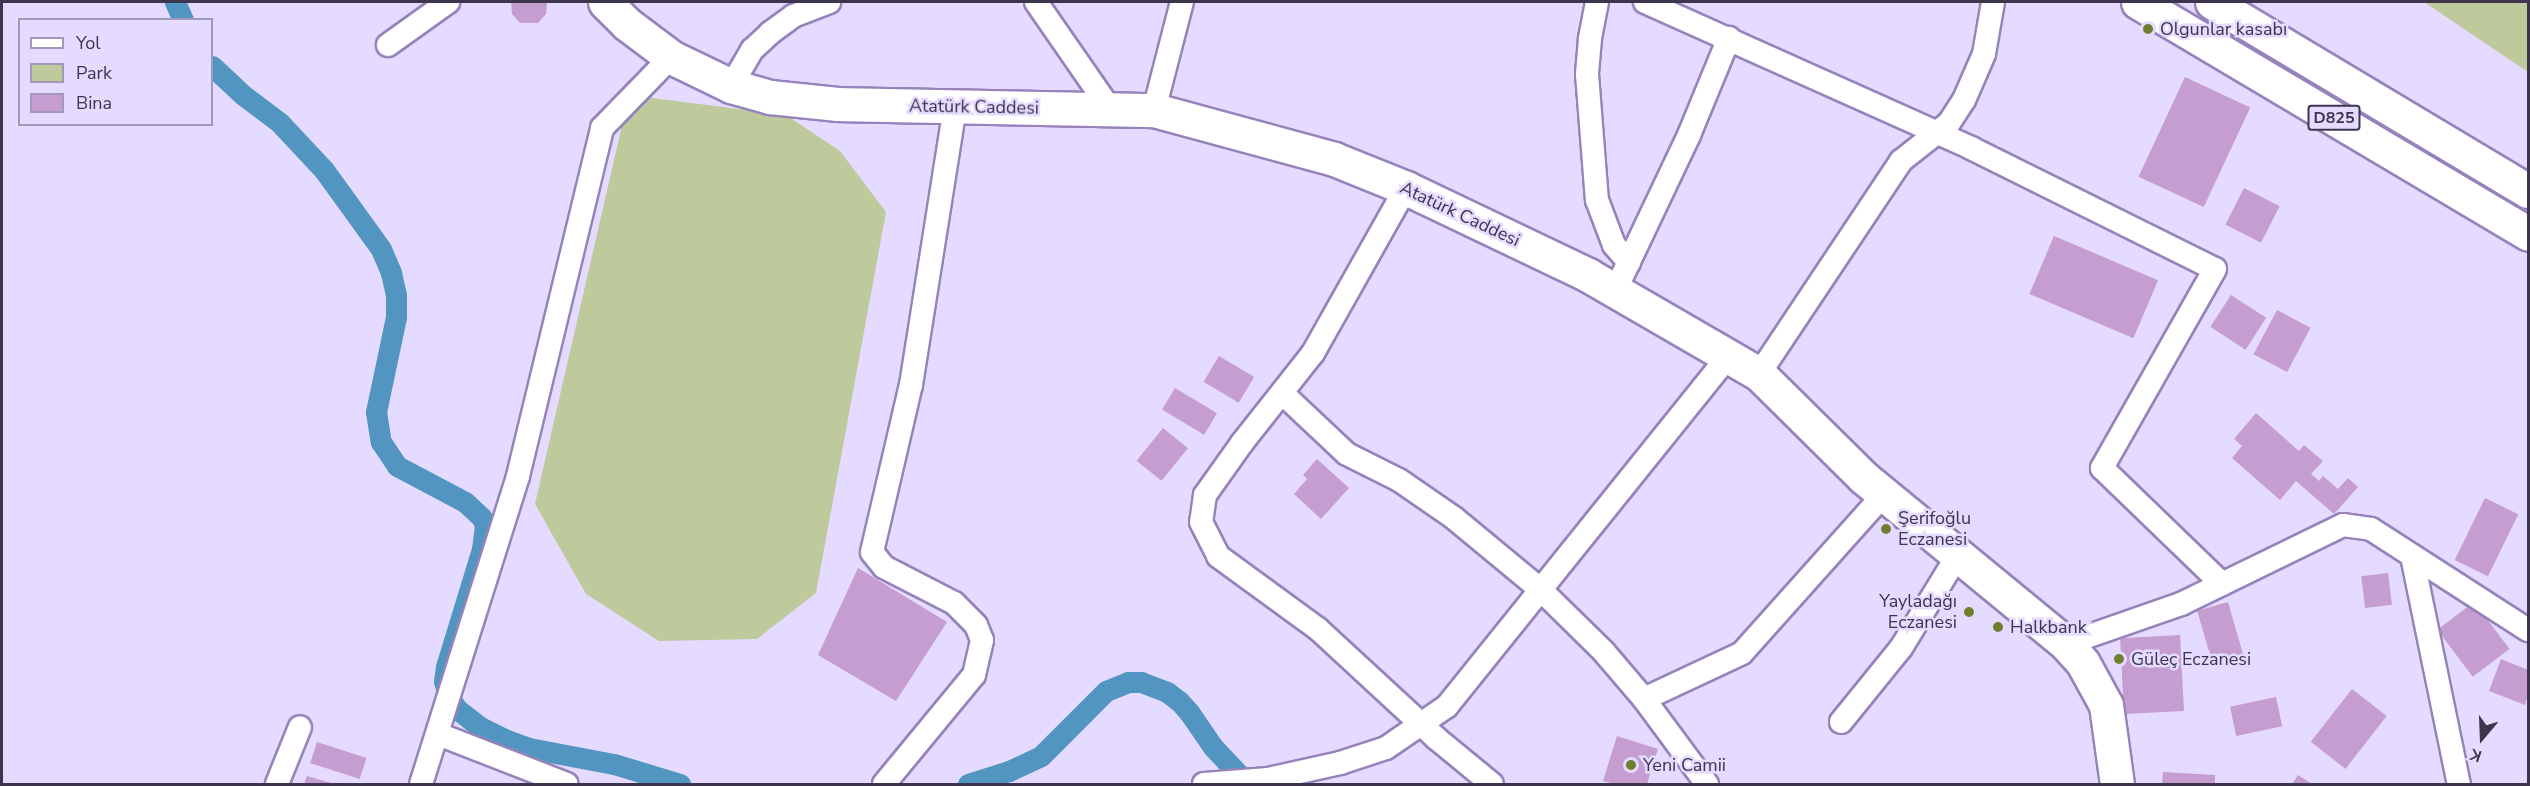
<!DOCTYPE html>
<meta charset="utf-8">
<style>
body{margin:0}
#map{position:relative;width:2530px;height:786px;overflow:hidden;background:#e5daff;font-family:"Nunito Sans",sans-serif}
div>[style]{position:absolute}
.green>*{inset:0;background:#beca9c}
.canal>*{height:21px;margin:-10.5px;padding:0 10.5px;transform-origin:10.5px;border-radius:10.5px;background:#5295c1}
.building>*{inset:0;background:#c59dd0;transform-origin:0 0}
.roads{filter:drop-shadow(2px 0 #9683bb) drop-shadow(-2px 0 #9683bb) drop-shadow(0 2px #9683bb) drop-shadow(0 -2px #9683bb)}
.minor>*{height:22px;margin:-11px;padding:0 11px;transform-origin:11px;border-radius:11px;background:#fff}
.secondary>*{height:33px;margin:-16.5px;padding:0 16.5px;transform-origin:16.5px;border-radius:16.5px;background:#fff}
.trunk>*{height:33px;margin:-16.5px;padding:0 16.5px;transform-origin:16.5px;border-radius:16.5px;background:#fff}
.dots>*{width:16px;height:16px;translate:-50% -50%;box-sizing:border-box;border:3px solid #e5daff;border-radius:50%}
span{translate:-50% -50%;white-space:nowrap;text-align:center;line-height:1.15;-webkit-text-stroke:5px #e5daff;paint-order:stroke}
.shield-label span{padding:2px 4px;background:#e5daff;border:2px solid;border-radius:4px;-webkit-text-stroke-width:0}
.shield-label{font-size:16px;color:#3d354d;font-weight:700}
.poi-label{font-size:18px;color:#3d354d}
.left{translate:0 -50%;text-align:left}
.right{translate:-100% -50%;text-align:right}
.street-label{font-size:18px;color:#3d354d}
.frame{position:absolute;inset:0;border:3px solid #3d354d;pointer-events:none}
.legend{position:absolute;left:18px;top:18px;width:195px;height:108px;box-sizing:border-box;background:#e5daff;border:2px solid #a298b8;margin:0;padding:8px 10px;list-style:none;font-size:18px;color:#3d354d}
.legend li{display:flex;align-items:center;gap:12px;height:30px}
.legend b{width:30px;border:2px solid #a298b8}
.north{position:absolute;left:2452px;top:708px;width:60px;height:60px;-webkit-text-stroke:4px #e5daff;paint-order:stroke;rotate:199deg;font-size:16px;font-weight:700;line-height:24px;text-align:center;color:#3d354d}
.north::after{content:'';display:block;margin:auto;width:21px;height:27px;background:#3d354d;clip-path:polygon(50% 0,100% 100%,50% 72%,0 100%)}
</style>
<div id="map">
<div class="green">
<div style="clip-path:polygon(2424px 2px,2528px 2px,2528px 72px)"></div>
<div style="clip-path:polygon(629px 95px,786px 115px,840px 151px,886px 212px,816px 593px,757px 639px,659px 641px,586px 594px,535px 504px)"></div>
</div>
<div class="canal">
<div style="left:175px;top:2px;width:20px;rotate:66deg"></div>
<div style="left:212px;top:66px;width:42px;rotate:43.1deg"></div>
<div style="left:243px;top:95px;width:46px;rotate:37.1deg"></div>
<div style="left:280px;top:123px;width:64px;rotate:46.9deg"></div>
<div style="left:324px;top:170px;width:97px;rotate:54.2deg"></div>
<div style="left:381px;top:249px;width:26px;rotate:67deg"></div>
<div style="left:391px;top:273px;width:23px;rotate:77deg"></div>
<div style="left:396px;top:295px;width:22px;rotate:90deg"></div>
<div style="left:396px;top:317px;width:97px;rotate:101.9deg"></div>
<div style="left:376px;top:412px;width:30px;rotate:81deg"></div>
<div style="left:381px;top:442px;width:29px;rotate:56deg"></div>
<div style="left:397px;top:466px;width:77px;rotate:27.9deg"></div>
<div style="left:465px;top:502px;width:23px;rotate:43deg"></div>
<div style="left:482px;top:518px;width:8px;rotate:67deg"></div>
<div style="left:485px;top:525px;width:24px;rotate:97deg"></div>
<div style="left:482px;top:549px;width:123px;rotate:107deg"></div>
<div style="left:446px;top:667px;width:14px;rotate:98deg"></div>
<div style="left:444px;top:681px;width:16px;rotate:75deg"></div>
<div style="left:448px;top:696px;width:16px;rotate:55deg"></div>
<div style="left:457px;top:709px;width:29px;rotate:38deg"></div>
<div style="left:480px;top:727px;width:30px;rotate:26deg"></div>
<div style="left:507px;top:740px;width:23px;rotate:20deg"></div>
<div style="left:529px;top:748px;width:86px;rotate:10.7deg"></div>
<div style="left:614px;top:764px;width:69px;rotate:16.9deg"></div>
<div style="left:968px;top:784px;width:43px;rotate:-17.6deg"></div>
<div style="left:1009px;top:771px;width:35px;rotate:-25deg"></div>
<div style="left:1041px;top:756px;width:92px;rotate:-45deg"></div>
<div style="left:1106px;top:691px;width:24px;rotate:-22deg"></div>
<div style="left:1128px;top:682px;width:13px"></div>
<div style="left:1141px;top:682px;width:28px;rotate:21deg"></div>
<div style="left:1167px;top:692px;width:15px;rotate:37deg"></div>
<div style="left:1179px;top:701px;width:15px;rotate:48deg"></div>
<div style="left:1189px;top:712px;width:42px;rotate:55.6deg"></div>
<div style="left:1213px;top:747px;width:51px;rotate:46.6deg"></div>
</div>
<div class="building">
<div style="clip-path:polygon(511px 2px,547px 2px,546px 14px,538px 23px,520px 23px,512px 14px)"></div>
<div style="left:2185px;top:77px;width:72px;height:110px;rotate:25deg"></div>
<div style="left:2244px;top:188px;width:40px;height:41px;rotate:27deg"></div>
<div style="left:2054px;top:236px;width:113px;height:63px;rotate:23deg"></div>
<div style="left:2231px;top:295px;width:42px;height:38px;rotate:33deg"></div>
<div style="left:2277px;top:310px;width:38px;height:50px;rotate:28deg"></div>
<div style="left:1219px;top:356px;width:41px;height:30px;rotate:31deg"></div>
<div style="left:1175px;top:388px;width:49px;height:25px;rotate:31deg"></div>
<div style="clip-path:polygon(2256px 413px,2299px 451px,2304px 445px,2323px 461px,2311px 474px,2319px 481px,2323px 476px,2338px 489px,2348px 478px,2358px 487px,2334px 514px,2296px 481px,2280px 500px,2232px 458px,2242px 446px,2234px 439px)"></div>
<div style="left:1163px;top:428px;width:32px;height:42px;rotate:39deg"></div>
<div style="clip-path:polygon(1317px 459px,1349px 488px,1321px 519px,1294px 494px,1307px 479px,1303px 475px)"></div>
<div style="left:2485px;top:498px;width:37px;height:69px;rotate:26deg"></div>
<div style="clip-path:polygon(858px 568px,947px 622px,896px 701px,818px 655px)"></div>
<div style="left:2388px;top:573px;width:32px;height:27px;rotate:83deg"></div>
<div style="left:2228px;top:602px;width:57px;height:32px;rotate:74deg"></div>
<div style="left:2474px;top:602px;width:59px;height:46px;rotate:53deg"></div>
<div style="left:2180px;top:635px;width:76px;height:60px;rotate:87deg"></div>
<div style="clip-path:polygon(2501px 659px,2528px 670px,2528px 695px,2525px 705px,2489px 691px)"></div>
<div style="left:2352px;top:689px;width:44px;height:67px;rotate:38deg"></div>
<div style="left:2276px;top:697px;width:30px;height:47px;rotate:78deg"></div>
<div style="clip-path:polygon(1617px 736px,1658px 749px,1647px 784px,1616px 784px,1603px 781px)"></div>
<div style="left:317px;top:742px;width:52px;height:22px;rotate:18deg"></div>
<div style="clip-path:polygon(2163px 772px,2215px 775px,2215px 784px,2162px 784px)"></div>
<div style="clip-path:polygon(2298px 775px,2312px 784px,2292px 784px)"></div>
<div style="clip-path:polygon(307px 776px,335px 784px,304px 784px)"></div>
</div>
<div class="roads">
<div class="minor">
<div style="left:1036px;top:2px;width:130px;rotate:55.3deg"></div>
<div style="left:1597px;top:2px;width:38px;rotate:101deg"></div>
<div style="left:1590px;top:39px;width:35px;rotate:95deg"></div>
<div style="left:1587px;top:74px;width:126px;rotate:85.5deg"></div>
<div style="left:1597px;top:200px;width:48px;rotate:69.3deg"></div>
<div style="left:1614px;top:245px;width:23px;rotate:49deg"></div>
<div style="left:1645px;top:2px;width:357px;rotate:24.1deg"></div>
<div style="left:1971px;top:148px;width:272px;rotate:26.4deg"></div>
<div style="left:2215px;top:269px;width:229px;rotate:119.6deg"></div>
<div style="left:2102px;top:468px;width:167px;rotate:44deg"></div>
<div style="left:388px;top:45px;width:74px;rotate:-35.6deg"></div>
<div style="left:731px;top:86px;width:42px;rotate:-59.7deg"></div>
<div style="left:752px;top:50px;width:25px;rotate:-43deg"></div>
<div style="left:770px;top:33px;width:29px;rotate:-36deg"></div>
<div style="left:793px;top:16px;width:39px;rotate:-21deg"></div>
<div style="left:1154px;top:110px;width:112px;rotate:-75.5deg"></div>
<div style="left:1406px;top:188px;width:189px;rotate:119.4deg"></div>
<div style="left:1313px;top:353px;width:115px;rotate:128.3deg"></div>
<div style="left:1242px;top:443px;width:64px;rotate:125.4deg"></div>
<div style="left:1205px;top:495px;width:27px;rotate:98deg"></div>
<div style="left:1201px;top:522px;width:38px;rotate:63deg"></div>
<div style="left:1218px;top:556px;width:124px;rotate:36.1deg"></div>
<div style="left:1318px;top:629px;width:161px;rotate:42.7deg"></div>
<div style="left:1436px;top:738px;width:72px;rotate:39.4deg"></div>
<div style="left:1615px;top:291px;width:173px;rotate:-64.6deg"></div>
<div style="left:1689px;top:135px;width:105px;rotate:-67.6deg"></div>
<div style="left:1759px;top:374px;width:256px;rotate:-56.3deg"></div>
<div style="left:1901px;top:161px;width:61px;rotate:-38.4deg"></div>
<div style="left:1949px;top:123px;width:27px;rotate:-57deg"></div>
<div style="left:1964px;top:100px;width:50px;rotate:-66.5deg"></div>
<div style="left:1984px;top:54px;width:53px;rotate:-80.2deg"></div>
<div style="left:1282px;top:393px;width:89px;rotate:43.2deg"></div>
<div style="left:1347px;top:454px;width:58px;rotate:26.6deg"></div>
<div style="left:1399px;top:480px;width:67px;rotate:34.6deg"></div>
<div style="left:1454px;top:518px;width:113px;rotate:39.6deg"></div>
<div style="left:1541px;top:590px;width:88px;rotate:44.5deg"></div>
<div style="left:1604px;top:652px;width:62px;rotate:49.6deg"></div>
<div style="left:1644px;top:699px;width:106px;rotate:53.5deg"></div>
<div style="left:2412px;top:556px;width:233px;rotate:78.4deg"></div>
<div style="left:2066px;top:644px;width:122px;rotate:-19.2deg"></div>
<div style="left:2181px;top:604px;width:180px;rotate:-26deg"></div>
<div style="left:2343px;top:525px;width:28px;rotate:8deg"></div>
<div style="left:2371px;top:529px;width:187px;rotate:32.8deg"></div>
<div style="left:1644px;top:699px;width:108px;rotate:-25.1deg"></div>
<div style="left:1742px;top:653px;width:213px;rotate:-48.2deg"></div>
<div style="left:1841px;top:722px;width:95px;rotate:-51deg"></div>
<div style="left:1901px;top:648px;width:109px;rotate:-58.5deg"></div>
<div style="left:438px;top:734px;width:138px;rotate:21.2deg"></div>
<div style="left:277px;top:784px;width:61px;rotate:-68deg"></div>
<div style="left:421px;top:784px;width:323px;rotate:-72.5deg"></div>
<div style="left:518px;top:476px;width:358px;rotate:-76.4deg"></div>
<div style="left:602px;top:128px;width:99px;rotate:-45.8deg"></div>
<div style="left:884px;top:784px;width:141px;rotate:-50.5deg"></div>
<div style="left:974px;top:675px;width:36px;rotate:-77deg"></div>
<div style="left:982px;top:640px;width:16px;rotate:-112deg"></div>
<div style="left:976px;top:625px;width:31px;rotate:-135deg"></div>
<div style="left:954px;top:603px;width:79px;rotate:-152.8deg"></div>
<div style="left:884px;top:567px;width:19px;rotate:-129deg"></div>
<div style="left:872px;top:552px;width:171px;rotate:-76.9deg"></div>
<div style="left:911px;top:385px;width:281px;rotate:-81deg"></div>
<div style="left:1204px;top:784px;width:64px;rotate:-4.5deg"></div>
<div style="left:1268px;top:779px;width:74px;rotate:-12.5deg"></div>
<div style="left:1340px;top:763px;width:48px;rotate:-18.1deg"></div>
<div style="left:1386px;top:748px;width:74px;rotate:-34.5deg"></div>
<div style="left:1447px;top:706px;width:448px;rotate:-51.2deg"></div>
</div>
<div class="secondary">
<div style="left:605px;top:2px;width:31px;rotate:45deg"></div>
<div style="left:627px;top:24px;width:55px;rotate:36.9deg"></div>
<div style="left:671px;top:57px;width:67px;rotate:25.8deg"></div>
<div style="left:731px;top:86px;width:41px;rotate:15.8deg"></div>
<div style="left:770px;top:97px;width:68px;rotate:5.9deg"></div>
<div style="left:838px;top:104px;width:316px;rotate:1.1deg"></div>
<div style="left:1154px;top:110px;width:187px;rotate:15.2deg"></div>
<div style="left:1334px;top:159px;width:78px;rotate:21.9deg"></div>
<div style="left:1406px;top:188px;width:202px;rotate:25.5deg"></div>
<div style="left:1588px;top:275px;width:198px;rotate:30.1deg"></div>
<div style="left:1759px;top:374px;width:146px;rotate:44.7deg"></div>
<div style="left:1863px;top:477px;width:263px;rotate:39.4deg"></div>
<div style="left:2066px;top:644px;width:25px;rotate:48deg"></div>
<div style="left:2083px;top:663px;width:48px;rotate:61.3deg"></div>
<div style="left:2106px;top:705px;width:80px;rotate:82.1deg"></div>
</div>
<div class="trunk">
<div style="left:2138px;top:2px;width:454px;rotate:30.7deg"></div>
<div style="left:2212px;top:2px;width:368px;rotate:30.9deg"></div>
</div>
</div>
<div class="dots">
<div style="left:2148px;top:29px;background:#707f2e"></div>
<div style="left:1886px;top:529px;background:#707f2e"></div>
<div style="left:1969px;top:612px;background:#707f2e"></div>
<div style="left:1998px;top:627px;background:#707f2e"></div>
<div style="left:2119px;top:659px;background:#707f2e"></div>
<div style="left:1631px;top:765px;background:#707f2e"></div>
</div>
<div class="shield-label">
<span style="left:2334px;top:118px">D825</span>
</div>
<div class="poi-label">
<span class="left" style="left:2160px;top:29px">Olgunlar kasabı</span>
<span class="left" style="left:1898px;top:529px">Şerifoğlu<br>Eczanesi</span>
<span class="right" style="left:1957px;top:612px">Yayladağı<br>Eczanesi</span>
<span class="left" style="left:2010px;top:627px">Halkbank</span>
<span class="left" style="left:2131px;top:659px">Güleç Eczanesi</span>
<span class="left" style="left:1643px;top:765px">Yeni Camii</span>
</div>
<div class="street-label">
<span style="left:974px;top:107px;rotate:1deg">Atatürk Caddesi</span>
<span style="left:1460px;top:214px;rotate:25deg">Atatürk Caddesi</span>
</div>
<div class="frame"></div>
<ul class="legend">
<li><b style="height:8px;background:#fff"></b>Yol</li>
<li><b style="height:16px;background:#beca9c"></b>Park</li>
<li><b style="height:16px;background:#c59dd0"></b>Bina</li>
</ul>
<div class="north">K</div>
</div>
